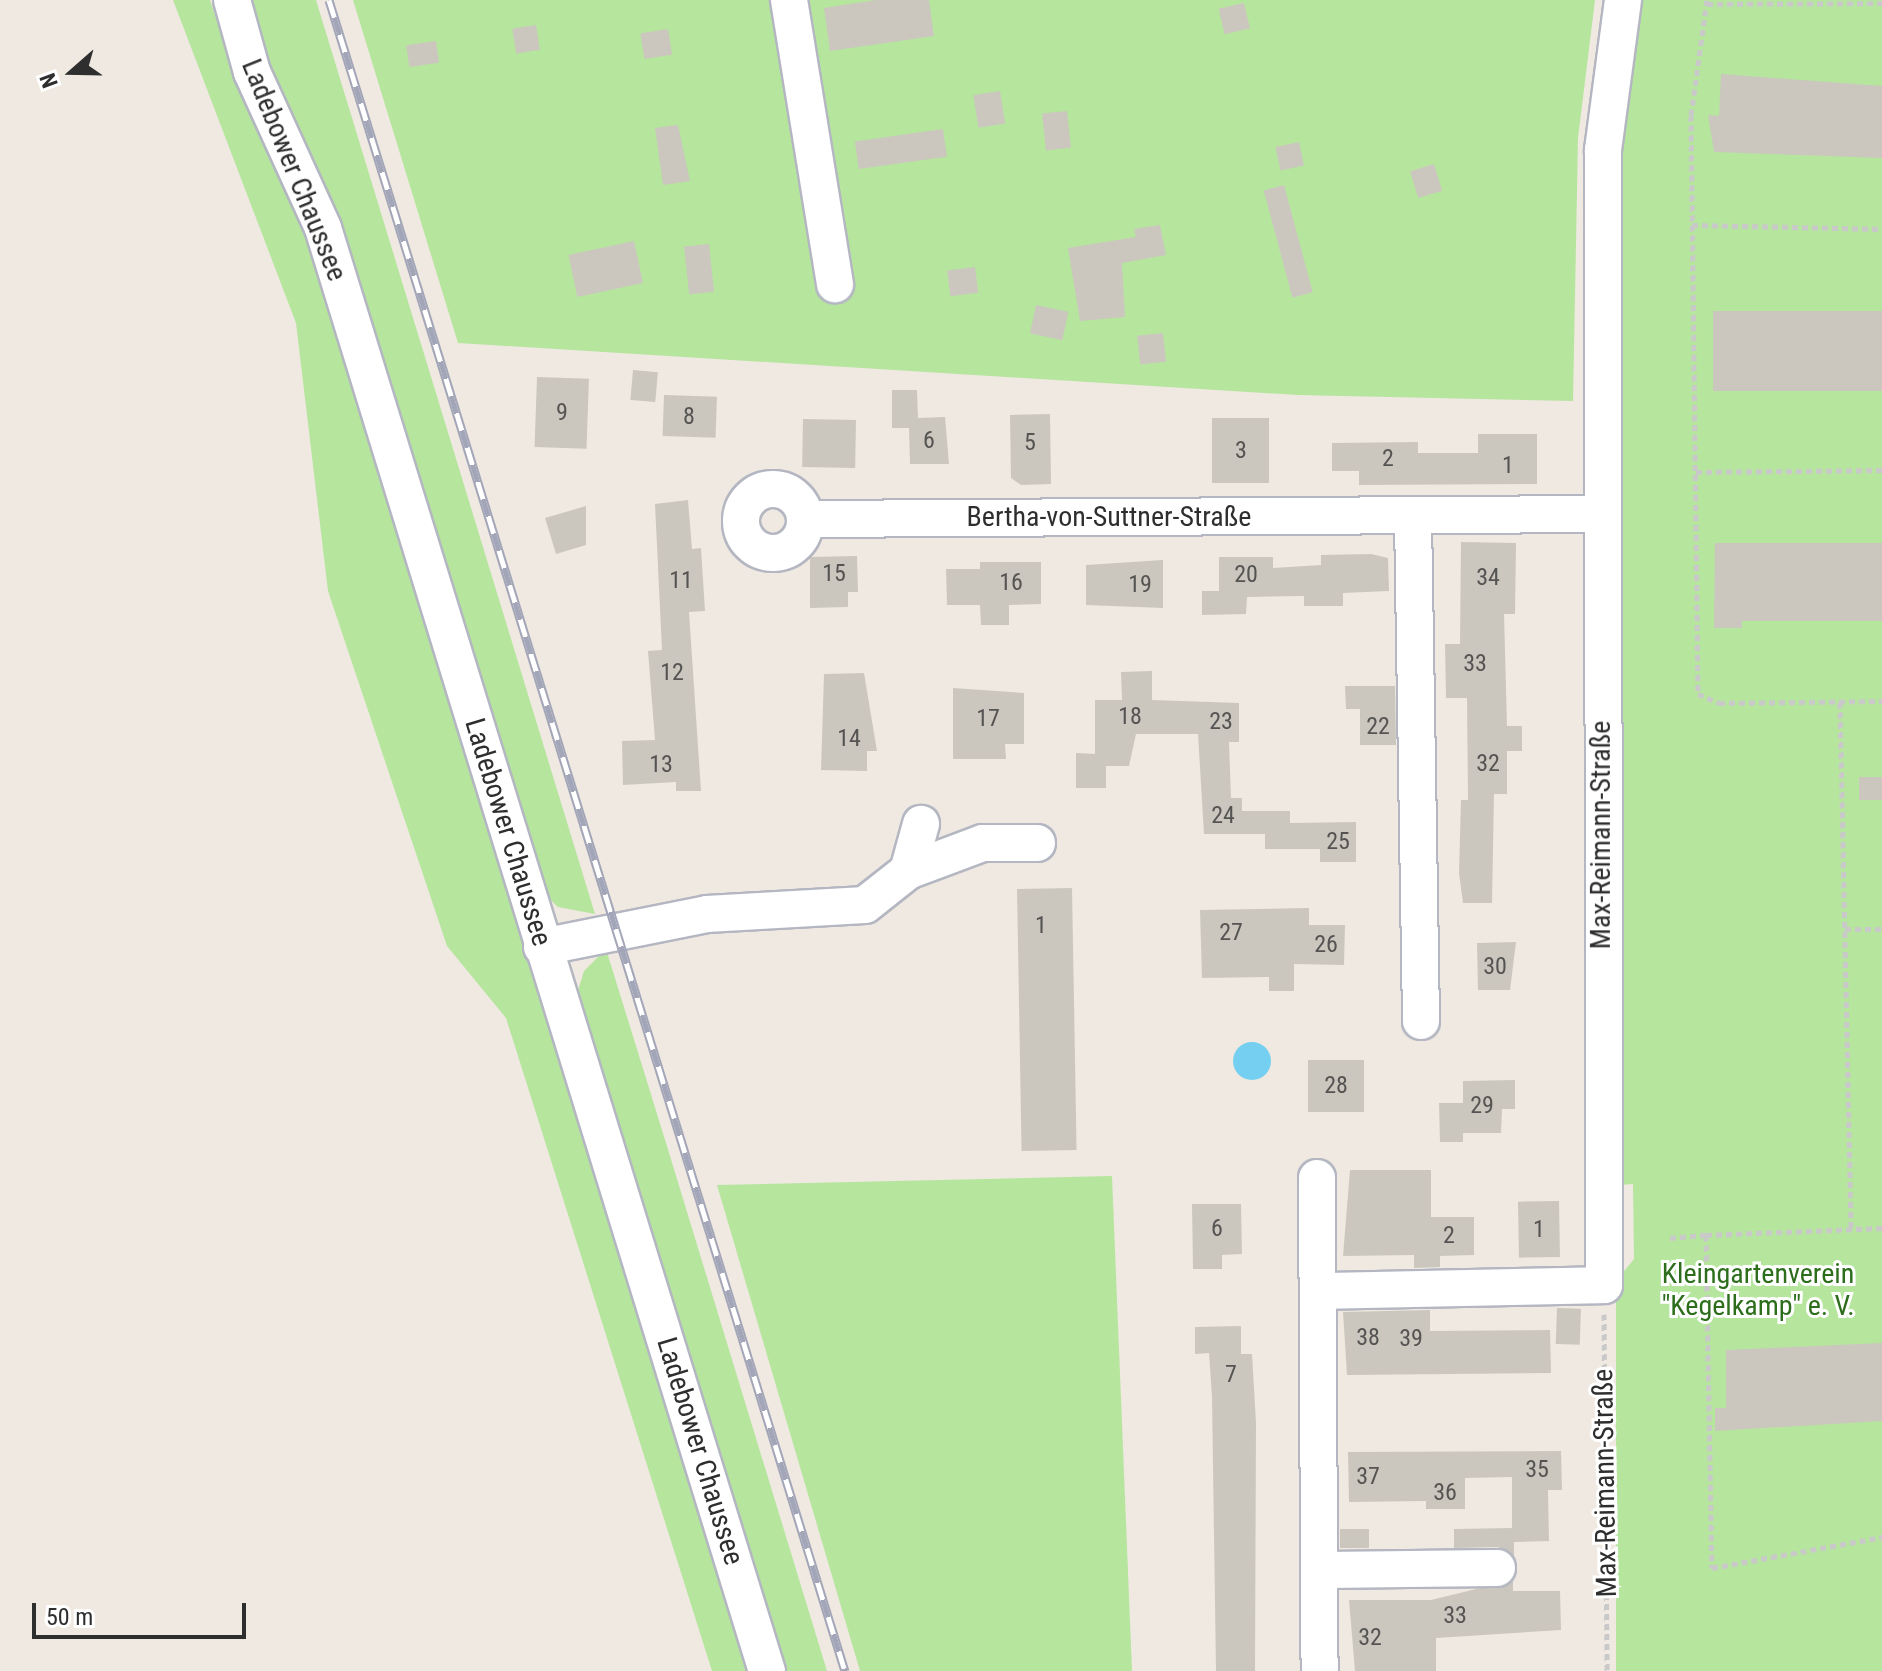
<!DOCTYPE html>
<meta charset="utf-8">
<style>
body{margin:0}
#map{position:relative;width:1882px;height:1671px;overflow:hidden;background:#efe9e1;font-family:"Roboto Condensed",sans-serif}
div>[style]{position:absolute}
.green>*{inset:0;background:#b6e59e}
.water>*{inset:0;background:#75cff0}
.round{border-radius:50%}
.building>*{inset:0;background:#cbc7bf;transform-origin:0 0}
.path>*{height:5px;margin-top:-2.5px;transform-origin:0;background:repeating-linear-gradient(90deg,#c9c9c9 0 6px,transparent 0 10px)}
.roads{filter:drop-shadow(2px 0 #b4b7c1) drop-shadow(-2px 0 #b4b7c1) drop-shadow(0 2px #b4b7c1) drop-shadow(0 -2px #b4b7c1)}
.minor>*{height:36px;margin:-18px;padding:0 18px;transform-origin:18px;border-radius:18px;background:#fff}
.minor>.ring{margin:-18px;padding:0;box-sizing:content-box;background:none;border:36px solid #fff;border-radius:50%}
.rail>*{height:9px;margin-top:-4.5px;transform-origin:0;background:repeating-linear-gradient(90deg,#fff 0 18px,#a3a6b8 0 36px);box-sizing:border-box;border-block:2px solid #a3a6b8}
span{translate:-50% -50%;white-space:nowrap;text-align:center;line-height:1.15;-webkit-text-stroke:6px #fff;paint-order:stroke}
.number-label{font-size:24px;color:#555452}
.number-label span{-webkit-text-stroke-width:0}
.street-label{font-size:28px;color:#2e2e2e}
.park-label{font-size:28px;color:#2c6e1b}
.north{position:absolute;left:32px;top:32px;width:80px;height:80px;-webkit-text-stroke:6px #fff;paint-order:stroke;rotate:250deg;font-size:22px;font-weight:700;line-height:32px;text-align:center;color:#2e2e2e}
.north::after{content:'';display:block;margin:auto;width:28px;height:36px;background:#2e2e2e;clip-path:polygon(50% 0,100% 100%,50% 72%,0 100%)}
.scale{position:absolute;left:32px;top:1603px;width:214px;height:36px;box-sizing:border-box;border:4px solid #2e2e2e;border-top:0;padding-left:10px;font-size:24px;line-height:28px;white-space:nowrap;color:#2e2e2e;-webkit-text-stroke:6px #fff;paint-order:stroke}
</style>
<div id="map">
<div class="green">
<div style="clip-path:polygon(173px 0,210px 0,236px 78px,307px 234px,749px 1671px,712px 1671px,506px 1018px,447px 946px,328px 591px,296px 323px)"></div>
<div style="clip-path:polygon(249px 0,316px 0,595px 914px,558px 907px,542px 892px)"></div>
<div style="clip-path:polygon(353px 0,1595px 0,1578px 138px,1573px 401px,1298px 395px,458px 343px)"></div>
<div style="clip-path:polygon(1630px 0,1882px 0,1882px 1671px,1616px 1671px,1616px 1281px,1634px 1259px,1633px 1184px,1620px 1185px,1616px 111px)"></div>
<div style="clip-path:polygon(606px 949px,666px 1143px,827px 1671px,783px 1671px,575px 1000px,584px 971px)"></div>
<div style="clip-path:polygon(1112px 1176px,1132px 1671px,860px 1671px,717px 1185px)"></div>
</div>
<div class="water">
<div class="round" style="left:1233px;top:1042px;width:38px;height:38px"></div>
</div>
<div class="building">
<div style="clip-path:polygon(876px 0,929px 0,934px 36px,830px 51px,824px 8px)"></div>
<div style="left:1244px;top:3px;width:26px;height:26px;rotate:77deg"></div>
<div style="left:536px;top:25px;width:25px;height:24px;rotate:81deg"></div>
<div style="left:668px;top:29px;width:26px;height:28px;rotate:81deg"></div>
<div style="left:436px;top:41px;width:22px;height:30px;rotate:82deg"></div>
<div style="clip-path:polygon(1721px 74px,1882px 86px,1882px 158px,1714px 152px,1708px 115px,1719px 116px)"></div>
<div style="left:1000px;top:91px;width:33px;height:27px;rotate:81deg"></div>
<div style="left:1067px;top:111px;width:37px;height:25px;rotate:84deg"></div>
<div style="clip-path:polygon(678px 125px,690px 181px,663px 185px,655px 128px)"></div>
<div style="left:943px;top:129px;width:28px;height:89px;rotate:82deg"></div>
<div style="left:1299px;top:142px;width:24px;height:24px;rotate:78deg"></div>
<div style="left:1434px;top:164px;width:28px;height:25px;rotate:73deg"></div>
<div style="left:1284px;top:185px;width:111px;height:21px;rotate:75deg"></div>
<div style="clip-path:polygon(1160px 225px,1166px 255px,1122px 263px,1125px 317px,1080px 321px,1068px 248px,1136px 237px,1134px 229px)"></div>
<div style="left:634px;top:241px;width:43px;height:67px;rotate:78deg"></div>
<div style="left:709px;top:244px;width:48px;height:25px;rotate:84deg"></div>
<div style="left:975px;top:267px;width:26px;height:28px;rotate:83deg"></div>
<div style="left:1036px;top:305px;width:33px;height:29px;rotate:12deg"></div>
<div style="left:1882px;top:311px;width:80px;height:169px;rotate:90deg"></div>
<div style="left:1163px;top:333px;width:29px;height:26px;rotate:84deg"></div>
<div style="left:633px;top:370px;width:25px;height:30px;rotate:5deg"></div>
<div style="left:537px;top:377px;width:52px;height:70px;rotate:2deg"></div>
<div style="clip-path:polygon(892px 390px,917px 390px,918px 418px,945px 417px,949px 464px,910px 464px,909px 428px,892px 428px)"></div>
<div style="left:664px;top:395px;width:53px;height:41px;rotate:2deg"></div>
<div style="clip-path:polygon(1050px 414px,1051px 484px,1021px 485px,1011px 478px,1010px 415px)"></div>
<div style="left:1212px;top:418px;width:57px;height:65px"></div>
<div style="left:803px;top:419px;width:53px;height:48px;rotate:1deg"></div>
<div style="clip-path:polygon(1478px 434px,1537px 434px,1537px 484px,1359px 485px,1359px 471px,1332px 471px,1332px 443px,1418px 442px,1418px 453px,1478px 453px)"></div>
<div style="clip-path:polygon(688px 500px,692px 549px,701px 548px,705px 611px,689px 612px,701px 791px,676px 791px,676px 782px,623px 785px,622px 741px,655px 740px,648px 651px,662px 650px,655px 504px)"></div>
<div style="clip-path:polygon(586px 506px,586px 545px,556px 554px,545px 518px)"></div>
<div style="clip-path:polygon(1461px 542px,1516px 543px,1515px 614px,1504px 614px,1507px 726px,1522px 726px,1522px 751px,1507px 751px,1507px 794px,1494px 794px,1492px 903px,1463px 903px,1459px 873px,1461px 800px,1468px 800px,1467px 698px,1446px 698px,1445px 644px,1460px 644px)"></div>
<div style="clip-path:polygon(1715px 543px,1882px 543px,1882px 621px,1742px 621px,1742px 628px,1714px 628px)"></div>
<div style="clip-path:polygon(1371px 554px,1388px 558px,1389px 591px,1343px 593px,1343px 606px,1304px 606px,1304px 596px,1247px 597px,1246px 614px,1202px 615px,1202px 591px,1219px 591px,1219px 557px,1273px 557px,1273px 568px,1321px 565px,1321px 555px)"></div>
<div style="clip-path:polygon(857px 556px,858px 592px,848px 592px,848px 607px,810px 608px,810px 557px)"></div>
<div style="clip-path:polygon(1163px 560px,1163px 608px,1086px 605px,1086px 565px)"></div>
<div style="clip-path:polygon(980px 562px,1041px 562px,1041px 604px,1009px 605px,1009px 625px,981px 625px,980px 605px,947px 605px,946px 569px,980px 569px)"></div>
<div style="clip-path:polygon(1152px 671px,1152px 700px,1239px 703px,1239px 742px,1229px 742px,1231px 798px,1242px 798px,1242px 811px,1290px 811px,1290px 823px,1356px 822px,1356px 862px,1320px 862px,1320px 849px,1265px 849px,1265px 834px,1204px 834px,1198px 734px,1136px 734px,1129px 766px,1106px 766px,1106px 788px,1076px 788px,1076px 753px,1095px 754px,1095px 700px,1122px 700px,1121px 672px)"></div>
<div style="clip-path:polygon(864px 673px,877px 751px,867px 751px,867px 771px,821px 770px,824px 674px)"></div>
<div style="clip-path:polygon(1345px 686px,1395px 686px,1396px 745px,1360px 745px,1360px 709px,1346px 709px)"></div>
<div style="clip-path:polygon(953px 688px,1024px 693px,1024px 744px,1005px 744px,1006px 759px,953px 759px)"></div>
<div style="left:1859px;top:777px;width:23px;height:23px"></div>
<div style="left:1072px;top:888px;width:262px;height:55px;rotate:89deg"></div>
<div style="clip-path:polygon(1309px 908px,1309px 925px,1345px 925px,1344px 965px,1294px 964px,1294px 991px,1269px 991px,1269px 977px,1202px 978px,1200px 910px)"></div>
<div style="clip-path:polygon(1516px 942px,1510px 990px,1478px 990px,1477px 943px)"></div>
<div style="left:1364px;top:1060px;width:52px;height:56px;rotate:90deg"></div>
<div style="clip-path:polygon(1515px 1080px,1515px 1109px,1502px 1109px,1501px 1133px,1463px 1133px,1463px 1142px,1440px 1142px,1439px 1103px,1463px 1103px,1463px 1081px)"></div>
<div style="clip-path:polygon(1350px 1170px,1431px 1170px,1431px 1217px,1474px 1217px,1474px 1255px,1440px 1256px,1440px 1267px,1414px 1268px,1414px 1255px,1343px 1256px)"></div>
<div style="left:1559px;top:1201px;width:56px;height:41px;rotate:89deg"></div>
<div style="clip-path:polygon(1192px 1204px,1241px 1204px,1242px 1254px,1222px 1255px,1222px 1269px,1193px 1269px)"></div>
<div style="left:1557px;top:1308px;width:24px;height:36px;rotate:2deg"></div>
<div style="clip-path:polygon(1430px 1310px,1430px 1331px,1550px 1330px,1551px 1373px,1347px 1375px,1343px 1312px)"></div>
<div style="clip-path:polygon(1241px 1326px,1241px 1354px,1252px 1354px,1256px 1423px,1255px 1671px,1216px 1671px,1212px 1397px,1209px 1353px,1195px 1354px,1195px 1327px)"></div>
<div style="clip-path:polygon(1882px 1343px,1882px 1421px,1715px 1431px,1715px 1408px,1726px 1408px,1726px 1350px)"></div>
<div style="clip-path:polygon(1561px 1451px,1562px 1490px,1548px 1490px,1549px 1541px,1514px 1542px,1514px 1556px,1498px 1547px,1454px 1548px,1454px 1529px,1512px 1528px,1512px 1477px,1465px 1478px,1465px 1509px,1426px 1509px,1426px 1501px,1349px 1502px,1348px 1452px)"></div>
<div style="left:1369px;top:1529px;width:19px;height:29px;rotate:90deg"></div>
<div style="clip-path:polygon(1513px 1580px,1513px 1591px,1560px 1591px,1561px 1630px,1436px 1638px,1436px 1671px,1355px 1671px,1349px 1600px,1431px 1600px)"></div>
</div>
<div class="path">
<div style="left:1707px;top:0;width:116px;rotate:97.9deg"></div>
<div style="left:1691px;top:115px;width:579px;rotate:89.31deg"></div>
<div style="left:1698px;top:694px;width:23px;rotate:23deg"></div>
<div style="left:1719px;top:703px;width:163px;rotate:-0.7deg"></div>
<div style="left:1707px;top:4px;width:175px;rotate:-0.3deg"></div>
<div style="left:1692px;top:225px;width:190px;rotate:1.2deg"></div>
<div style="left:1696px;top:472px;width:186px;rotate:-0.6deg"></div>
<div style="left:1840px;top:702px;width:527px;rotate:88.8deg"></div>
<div style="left:1845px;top:929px;width:37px"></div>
<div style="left:1882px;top:1228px;width:176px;rotate:177.7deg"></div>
<div style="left:1706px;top:1235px;width:333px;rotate:89deg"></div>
<div style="left:1712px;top:1568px;width:173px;rotate:-10.3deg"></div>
<div style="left:1670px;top:1238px;width:36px;rotate:-5deg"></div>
<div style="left:1604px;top:1314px;width:357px;rotate:89.5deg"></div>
</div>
<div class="roads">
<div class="minor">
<div style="left:232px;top:0;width:75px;rotate:74.5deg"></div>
<div style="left:252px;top:72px;width:171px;rotate:65.5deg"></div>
<div style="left:323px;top:228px;width:1510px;rotate:72.9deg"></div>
<div style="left:789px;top:0;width:288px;rotate:80.8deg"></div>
<div class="ring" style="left:741px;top:489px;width:28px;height:28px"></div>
<div style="left:1413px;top:516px;width:505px;rotate:89.09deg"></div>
<div style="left:805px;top:519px;width:794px;rotate:-0.36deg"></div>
<div style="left:908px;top:871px;width:80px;rotate:-20.5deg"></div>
<div style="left:983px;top:843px;width:54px"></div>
<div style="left:542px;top:947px;width:168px;rotate:-11.3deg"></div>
<div style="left:707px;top:914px;width:158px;rotate:-3.3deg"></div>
<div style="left:865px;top:905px;width:55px;rotate:-38.3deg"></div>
<div style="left:908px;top:871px;width:49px;rotate:-74.5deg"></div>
<div style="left:1317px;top:1178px;width:493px;rotate:89.7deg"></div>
<div style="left:1322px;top:1291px;width:282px;rotate:-1.2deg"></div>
<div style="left:1604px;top:1285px;width:1135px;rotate:-90.05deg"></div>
<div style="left:1603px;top:150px;width:151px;rotate:-82.4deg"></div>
<div style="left:1322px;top:1570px;width:175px;rotate:-0.7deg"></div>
</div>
</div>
<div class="rail">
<div style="left:329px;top:0;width:1749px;rotate:72.84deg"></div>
</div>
<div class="number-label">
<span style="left:562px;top:413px">9</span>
<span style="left:689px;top:417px">8</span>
<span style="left:929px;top:441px">6</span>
<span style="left:1030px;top:443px">5</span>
<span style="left:1241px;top:451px">3</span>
<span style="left:1388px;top:459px">2</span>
<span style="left:1508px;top:466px">1</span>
<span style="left:834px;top:574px">15</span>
<span style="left:1246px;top:575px">20</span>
<span style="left:1488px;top:578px">34</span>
<span style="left:681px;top:581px">11</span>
<span style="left:1011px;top:583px">16</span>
<span style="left:1140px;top:585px">19</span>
<span style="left:1475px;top:664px">33</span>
<span style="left:672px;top:673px">12</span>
<span style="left:1130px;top:717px">18</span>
<span style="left:988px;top:719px">17</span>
<span style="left:1221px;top:722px">23</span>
<span style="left:1378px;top:727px">22</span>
<span style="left:849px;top:739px">14</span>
<span style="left:1488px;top:764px">32</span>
<span style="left:661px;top:765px">13</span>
<span style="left:1223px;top:816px">24</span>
<span style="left:1338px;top:842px">25</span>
<span style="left:1041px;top:926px">1</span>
<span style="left:1231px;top:933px">27</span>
<span style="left:1326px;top:945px">26</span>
<span style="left:1495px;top:967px">30</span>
<span style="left:1336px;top:1086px">28</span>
<span style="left:1482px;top:1106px">29</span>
<span style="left:1217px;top:1229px">6</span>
<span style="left:1539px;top:1230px">1</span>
<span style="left:1449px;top:1236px">2</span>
<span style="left:1368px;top:1338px">38</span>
<span style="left:1411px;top:1339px">39</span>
<span style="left:1231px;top:1375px">7</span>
<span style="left:1537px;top:1470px">35</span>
<span style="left:1368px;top:1477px">37</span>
<span style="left:1445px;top:1493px">36</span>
<span style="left:1455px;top:1616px">33</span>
<span style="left:1370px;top:1638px">32</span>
</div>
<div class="street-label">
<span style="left:294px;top:170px;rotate:68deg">Ladebower Chaussee</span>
<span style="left:1109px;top:517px">Bertha-von-Suttner-Straße</span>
<span style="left:508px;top:832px;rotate:73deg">Ladebower Chaussee</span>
<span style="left:1601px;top:835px;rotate:-90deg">Max-Reimann-Straße</span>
<span style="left:700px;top:1451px;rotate:73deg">Ladebower Chaussee</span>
<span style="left:1605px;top:1483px;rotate:-91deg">Max-Reimann-Straße</span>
</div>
<div class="park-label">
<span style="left:1758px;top:1290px">Kleingartenverein<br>"Kegelkamp" e. V.</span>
</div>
<div class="north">N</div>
<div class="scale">50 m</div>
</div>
